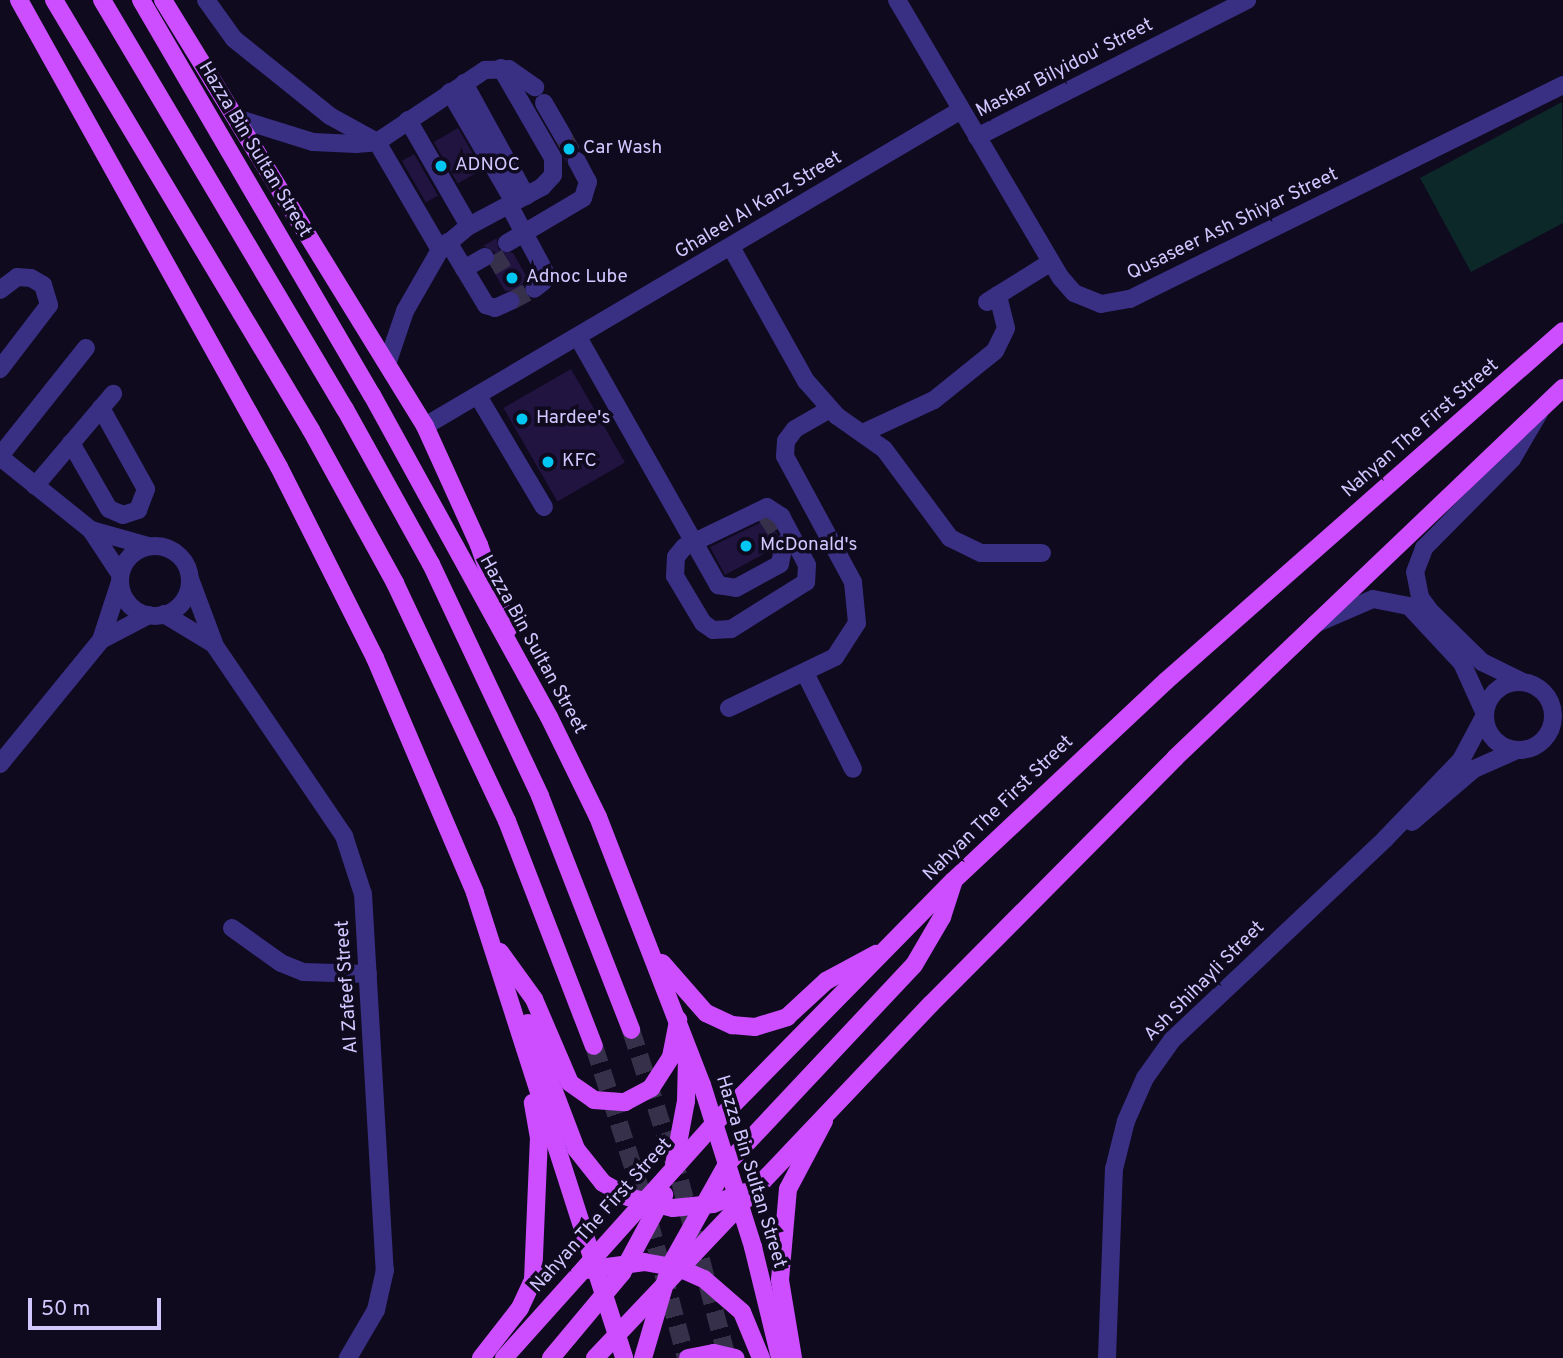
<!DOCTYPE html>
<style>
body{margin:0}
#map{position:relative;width:1563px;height:1358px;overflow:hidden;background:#0f0a1e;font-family:Overpass,sans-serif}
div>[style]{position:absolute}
.green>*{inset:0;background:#0c2829}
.building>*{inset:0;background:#211441;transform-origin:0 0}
.minor-tunnel>*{height:18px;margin-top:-9px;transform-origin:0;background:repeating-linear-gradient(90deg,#36304b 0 18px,transparent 0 27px)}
.major-tunnel>*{height:18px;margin-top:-9px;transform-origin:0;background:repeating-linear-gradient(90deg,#36304b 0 18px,transparent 0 27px)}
.minor>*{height:18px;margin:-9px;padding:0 9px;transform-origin:9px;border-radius:9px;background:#392f83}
.minor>.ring{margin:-9px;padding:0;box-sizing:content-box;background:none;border:18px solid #392f83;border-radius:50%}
.major>*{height:18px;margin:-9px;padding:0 9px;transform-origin:9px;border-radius:9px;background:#cc4eff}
.dots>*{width:19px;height:19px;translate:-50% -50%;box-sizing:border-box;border:4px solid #0f0a1e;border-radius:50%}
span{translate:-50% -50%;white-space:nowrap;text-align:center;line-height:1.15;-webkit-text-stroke:7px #0f0a1e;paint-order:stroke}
.street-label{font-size:19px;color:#d2c7ff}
.poi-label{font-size:19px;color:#d2c7ff}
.left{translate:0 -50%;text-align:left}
.scale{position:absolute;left:28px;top:1298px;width:133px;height:32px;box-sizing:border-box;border:4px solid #d2c7ff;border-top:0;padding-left:9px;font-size:21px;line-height:24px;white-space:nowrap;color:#d2c7ff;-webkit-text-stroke:5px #0f0a1e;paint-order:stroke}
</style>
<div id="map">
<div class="green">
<div style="clip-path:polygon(1562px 102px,1563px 223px,1471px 272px,1420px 178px)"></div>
</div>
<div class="building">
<div style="left:458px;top:128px;width:48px;height:28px;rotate:60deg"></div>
<div style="clip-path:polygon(574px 139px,580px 150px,571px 151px,566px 163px,560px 147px)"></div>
<div style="left:414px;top:154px;width:48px;height:14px;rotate:60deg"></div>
<div style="clip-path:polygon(497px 238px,498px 249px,513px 253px,528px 279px,523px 290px,527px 298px,522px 301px,517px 292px,505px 291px,491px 267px,495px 252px,483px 246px)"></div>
<div style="left:571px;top:369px;width:108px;height:78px;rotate:60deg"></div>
<div style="clip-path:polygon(766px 520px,778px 534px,771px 550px,725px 575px,710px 547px)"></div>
</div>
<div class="minor-tunnel">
<div style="left:563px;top:136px;width:29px;rotate:61deg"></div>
<div style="left:491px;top:267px;width:26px;rotate:-31deg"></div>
<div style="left:511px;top:301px;width:26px;rotate:-28deg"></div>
<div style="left:766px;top:515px;width:33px;rotate:57deg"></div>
</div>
<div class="major-tunnel">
<div style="left:631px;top:1030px;width:159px;rotate:72deg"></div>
<div style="left:680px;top:1181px;width:183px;rotate:75.1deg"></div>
<div style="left:594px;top:1046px;width:157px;rotate:72.1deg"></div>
<div style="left:642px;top:1195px;width:169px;rotate:74.9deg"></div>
</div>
<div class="minor">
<div style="left:206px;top:0;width:48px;rotate:54.3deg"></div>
<div style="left:234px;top:39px;width:123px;rotate:38.7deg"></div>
<div style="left:330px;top:116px;width:54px;rotate:29deg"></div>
<div style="left:377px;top:142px;width:125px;rotate:59.7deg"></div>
<div style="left:897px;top:0;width:323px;rotate:59.5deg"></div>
<div style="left:1061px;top:278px;width:20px;rotate:49deg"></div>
<div style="left:1074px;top:293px;width:29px;rotate:22deg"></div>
<div style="left:1101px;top:304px;width:29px;rotate:-10deg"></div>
<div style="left:1130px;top:299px;width:483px;rotate:-26.3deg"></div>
<div style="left:464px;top:83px;width:129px;rotate:61.2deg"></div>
<div style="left:450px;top:92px;width:127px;rotate:59.8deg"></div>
<div style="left:544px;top:103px;width:38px;rotate:60deg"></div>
<div style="left:236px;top:118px;width:81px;rotate:17.3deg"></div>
<div style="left:313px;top:142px;width:43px;rotate:2.7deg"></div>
<div style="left:356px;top:144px;width:21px;rotate:-5deg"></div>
<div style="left:377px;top:142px;width:130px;rotate:-33.7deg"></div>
<div style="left:485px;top:70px;width:24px;rotate:-2deg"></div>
<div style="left:509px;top:69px;width:32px;rotate:35deg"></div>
<div style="left:408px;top:120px;width:122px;rotate:60.1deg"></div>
<div style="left:977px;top:137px;width:303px;rotate:-26.9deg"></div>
<div style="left:509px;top:205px;width:74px;rotate:61.7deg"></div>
<div style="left:544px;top:270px;width:12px;rotate:95deg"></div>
<div style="left:543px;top:282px;width:11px;rotate:142deg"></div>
<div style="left:448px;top:242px;width:74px;rotate:58.9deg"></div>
<div style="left:486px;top:305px;width:9px;rotate:18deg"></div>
<div style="left:495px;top:308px;width:17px;rotate:-24deg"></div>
<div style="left:507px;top:243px;width:88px;rotate:-30.6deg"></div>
<div style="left:583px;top:198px;width:17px;rotate:-73deg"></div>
<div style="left:588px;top:182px;width:24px;rotate:-118deg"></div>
<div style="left:731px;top:247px;width:154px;rotate:60.8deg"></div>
<div style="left:806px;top:381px;width:47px;rotate:48.5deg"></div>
<div style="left:837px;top:416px;width:57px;rotate:35.1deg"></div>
<div style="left:884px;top:449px;width:111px;rotate:53.4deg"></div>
<div style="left:950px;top:538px;width:34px;rotate:26deg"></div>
<div style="left:981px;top:553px;width:61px"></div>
<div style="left:464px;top:269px;width:24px;rotate:-30deg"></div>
<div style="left:0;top:290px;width:21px;rotate:-37deg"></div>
<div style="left:17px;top:277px;width:14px;rotate:4deg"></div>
<div style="left:31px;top:278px;width:14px;rotate:30deg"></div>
<div style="left:43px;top:285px;width:21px;rotate:73deg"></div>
<div style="left:49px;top:305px;width:81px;rotate:127.4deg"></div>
<div style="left:987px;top:302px;width:75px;rotate:-32deg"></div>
<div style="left:579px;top:339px;width:283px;rotate:60.5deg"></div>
<div style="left:718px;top:585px;width:18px;rotate:9deg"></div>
<div style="left:736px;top:588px;width:50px;rotate:-28.6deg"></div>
<div style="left:780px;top:564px;width:21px;rotate:-79deg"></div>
<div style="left:388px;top:361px;width:53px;rotate:-71.2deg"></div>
<div style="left:405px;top:311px;width:70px;rotate:-60.2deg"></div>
<div style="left:440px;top:250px;width:38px;rotate:-40deg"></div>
<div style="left:469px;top:226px;width:83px;rotate:-28.1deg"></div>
<div style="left:542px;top:187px;width:16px;rotate:-47deg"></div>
<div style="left:553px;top:175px;width:17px;rotate:-90deg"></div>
<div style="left:553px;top:158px;width:104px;rotate:-120deg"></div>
<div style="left:478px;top:396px;width:129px;rotate:59.3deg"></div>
<div style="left:425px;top:426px;width:622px;rotate:-30.52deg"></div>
<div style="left:865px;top:432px;width:76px;rotate:-24.9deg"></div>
<div style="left:934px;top:400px;width:78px;rotate:-38.8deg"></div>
<div style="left:995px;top:351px;width:25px;rotate:-64deg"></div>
<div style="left:1006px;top:328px;width:34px;rotate:-104deg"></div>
<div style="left:71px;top:443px;width:76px;rotate:60.1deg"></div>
<div style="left:109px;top:509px;width:15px;rotate:23deg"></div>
<div style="left:123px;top:515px;width:16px;rotate:-18deg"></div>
<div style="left:138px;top:510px;width:22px;rotate:-69deg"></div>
<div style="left:146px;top:489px;width:93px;rotate:-119.1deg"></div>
<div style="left:0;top:456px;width:138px;rotate:-51.5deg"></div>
<div style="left:0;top:457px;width:117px;rotate:38.7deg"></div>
<div style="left:91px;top:530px;width:53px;rotate:56.6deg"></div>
<div style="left:35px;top:486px;width:121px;rotate:-49.7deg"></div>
<div style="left:767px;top:507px;width:17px;rotate:33deg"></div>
<div style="left:781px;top:516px;width:55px;rotate:62deg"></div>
<div style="left:807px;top:565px;width:17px;rotate:93deg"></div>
<div style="left:806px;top:582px;width:89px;rotate:147.9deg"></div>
<div style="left:731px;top:629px;width:18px;rotate:177deg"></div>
<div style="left:713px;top:630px;width:12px;rotate:-145deg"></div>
<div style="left:703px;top:623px;width:55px;rotate:-120.8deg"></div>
<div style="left:675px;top:576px;width:19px;rotate:-87deg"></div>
<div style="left:676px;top:557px;width:13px;rotate:-51deg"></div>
<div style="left:684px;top:547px;width:92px;rotate:-25.7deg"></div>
<div style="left:91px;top:530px;width:59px;rotate:15.7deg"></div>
<div class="ring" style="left:120px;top:546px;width:52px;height:52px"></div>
<div style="left:190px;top:579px;width:72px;rotate:69.5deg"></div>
<div style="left:215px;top:646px;width:230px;rotate:55.8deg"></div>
<div style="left:344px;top:836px;width:61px;rotate:71.9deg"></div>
<div style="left:363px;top:894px;width:377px;rotate:86.7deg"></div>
<div style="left:385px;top:1270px;width:41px;rotate:102.7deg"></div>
<div style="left:376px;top:1310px;width:56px;rotate:120.3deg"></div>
<div style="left:164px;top:614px;width:56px;rotate:31.1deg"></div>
<div style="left:1315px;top:624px;width:63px;rotate:-23.3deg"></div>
<div style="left:1373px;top:599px;width:37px;rotate:11deg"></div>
<div style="left:1409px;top:606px;width:78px;rotate:47.1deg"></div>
<div style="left:1462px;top:663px;width:56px;rotate:65.7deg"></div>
<div style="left:101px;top:640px;width:54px;rotate:-27.5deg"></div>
<div style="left:805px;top:673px;width:107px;rotate:63.4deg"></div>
<div style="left:1521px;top:681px;width:43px;rotate:-154deg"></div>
<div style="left:1482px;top:662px;width:73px;rotate:-135.6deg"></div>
<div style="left:1430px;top:611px;width:17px;rotate:-126deg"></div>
<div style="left:1420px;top:597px;width:25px;rotate:-101deg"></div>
<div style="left:1415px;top:572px;width:26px;rotate:-69deg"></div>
<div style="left:1424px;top:548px;width:125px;rotate:-45.3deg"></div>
<div style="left:1512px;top:459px;width:53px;rotate:-59.6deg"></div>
<div class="ring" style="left:1485px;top:682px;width:50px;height:50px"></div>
<div style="left:729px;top:708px;width:118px;rotate:-25.7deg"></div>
<div style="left:835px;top:657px;width:40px;rotate:-57.1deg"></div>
<div style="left:857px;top:623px;width:41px;rotate:-95.6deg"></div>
<div style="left:853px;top:582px;width:143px;rotate:-118.4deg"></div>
<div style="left:785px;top:456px;width:15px;rotate:-86deg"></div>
<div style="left:786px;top:441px;width:15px;rotate:-53deg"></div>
<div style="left:795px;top:429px;width:40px;rotate:-29.7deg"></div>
<div style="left:0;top:764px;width:160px;rotate:-50.8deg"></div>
<div style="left:101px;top:640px;width:61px;rotate:-71.9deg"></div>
<div style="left:1412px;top:822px;width:82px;rotate:-40.5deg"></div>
<div style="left:1474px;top:769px;width:47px;rotate:-23.8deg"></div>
<div style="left:232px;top:928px;width:60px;rotate:35.5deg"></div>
<div style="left:281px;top:963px;width:24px;rotate:22deg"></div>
<div style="left:303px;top:972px;width:65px;rotate:1.8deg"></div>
<div style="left:1107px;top:1358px;width:189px;rotate:-87.9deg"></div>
<div style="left:1114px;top:1169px;width:49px;rotate:-76deg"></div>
<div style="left:1126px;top:1121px;width:47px;rotate:-66.2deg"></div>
<div style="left:1145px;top:1078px;width:47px;rotate:-54.6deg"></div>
<div style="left:1172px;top:1040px;width:293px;rotate:-43.3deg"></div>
<div style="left:1385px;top:839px;width:110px;rotate:-46.1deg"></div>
<div style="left:1461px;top:760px;width:49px;rotate:-61.9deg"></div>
</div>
<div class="major">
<div style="left:19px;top:0;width:534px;rotate:60.89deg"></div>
<div style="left:279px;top:467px;width:214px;rotate:63.3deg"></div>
<div style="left:375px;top:658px;width:255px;rotate:66.9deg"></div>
<div style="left:475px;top:893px;width:488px;rotate:72.2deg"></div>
<div style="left:54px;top:0;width:501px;rotate:59.13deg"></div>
<div style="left:311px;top:430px;width:175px;rotate:61.2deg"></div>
<div style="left:395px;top:583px;width:263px;rotate:64.8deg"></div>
<div style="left:507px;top:821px;width:241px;rotate:68.9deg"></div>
<div style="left:102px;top:0;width:476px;rotate:59.3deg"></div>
<div style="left:345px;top:409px;width:177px;rotate:61deg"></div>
<div style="left:431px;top:564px;width:256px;rotate:64.8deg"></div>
<div style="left:540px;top:796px;width:251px;rotate:68.7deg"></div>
<div style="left:141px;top:0;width:458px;rotate:59.7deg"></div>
<div style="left:372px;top:395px;width:367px;rotate:61.2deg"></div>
<div style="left:549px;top:717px;width:111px;rotate:63.9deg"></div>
<div style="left:598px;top:817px;width:287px;rotate:68.8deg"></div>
<div style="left:702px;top:1085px;width:170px;rotate:72.5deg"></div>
<div style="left:753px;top:1247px;width:114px;rotate:76.3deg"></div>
<div style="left:163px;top:0;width:500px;rotate:58.41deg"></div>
<div style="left:425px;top:426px;width:131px;rotate:65.6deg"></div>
<div style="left:479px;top:545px;width:89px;rotate:71deg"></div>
<div style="left:500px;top:952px;width:58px;rotate:54.1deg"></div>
<div style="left:534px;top:999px;width:91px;rotate:66.8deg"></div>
<div style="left:570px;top:1083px;width:29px;rotate:35deg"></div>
<div style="left:594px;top:1100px;width:31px;rotate:4deg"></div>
<div style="left:625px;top:1102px;width:30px;rotate:-28deg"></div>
<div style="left:651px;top:1088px;width:37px;rotate:-57deg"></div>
<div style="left:671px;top:1057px;width:38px;rotate:-79deg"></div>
<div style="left:662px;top:963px;width:67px;rotate:48.7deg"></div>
<div style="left:706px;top:1013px;width:29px;rotate:25deg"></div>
<div style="left:732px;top:1025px;width:23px;rotate:5deg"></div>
<div style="left:755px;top:1027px;width:34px;rotate:-17deg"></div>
<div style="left:787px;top:1017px;width:53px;rotate:-42.7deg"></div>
<div style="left:826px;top:981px;width:57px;rotate:-28.4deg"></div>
<div style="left:528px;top:1023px;width:135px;rotate:69.1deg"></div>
<div style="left:576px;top:1149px;width:43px;rotate:51.5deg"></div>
<div style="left:603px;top:1183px;width:29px;rotate:29deg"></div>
<div style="left:628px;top:1197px;width:46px;rotate:13.7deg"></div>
<div style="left:673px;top:1208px;width:40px;rotate:-5.7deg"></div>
<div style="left:713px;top:1204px;width:35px;rotate:-20deg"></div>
<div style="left:674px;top:1165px;width:65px;rotate:-79.4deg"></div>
<div style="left:686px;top:1101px;width:43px;rotate:-88.7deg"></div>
<div style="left:585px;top:1270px;width:60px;rotate:-7.7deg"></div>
<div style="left:644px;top:1262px;width:36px;rotate:10deg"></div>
<div style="left:679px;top:1268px;width:27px;rotate:24deg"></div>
<div style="left:704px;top:1279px;width:50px;rotate:41deg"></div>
<div style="left:742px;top:1312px;width:50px;rotate:67.6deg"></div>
<div style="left:481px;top:1358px;width:63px;rotate:-52deg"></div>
<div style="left:520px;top:1308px;width:31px;rotate:-65deg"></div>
<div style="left:533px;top:1280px;width:142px;rotate:-87.6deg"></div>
<div style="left:539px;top:1138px;width:36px;rotate:-100deg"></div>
<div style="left:504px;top:1358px;width:314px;rotate:-48.1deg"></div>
<div style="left:714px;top:1124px;width:341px;rotate:-45.5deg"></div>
<div style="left:953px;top:881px;width:292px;rotate:-43.2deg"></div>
<div style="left:1166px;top:681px;width:529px;rotate:-41.4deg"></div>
<div style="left:551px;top:1358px;width:111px;rotate:-50.1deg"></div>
<div style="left:622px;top:1273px;width:89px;rotate:-61.7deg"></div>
<div style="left:595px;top:1358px;width:488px;rotate:-46.5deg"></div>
<div style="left:931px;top:1004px;width:346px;rotate:-45.2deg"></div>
<div style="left:1175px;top:758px;width:536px;rotate:-43.64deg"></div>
<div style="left:643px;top:1358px;width:96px;rotate:-73.6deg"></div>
<div style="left:670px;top:1266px;width:117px;rotate:-60.8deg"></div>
<div style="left:727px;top:1164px;width:273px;rotate:-46.8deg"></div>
<div style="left:914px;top:965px;width:56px;rotate:-59.7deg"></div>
<div style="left:942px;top:917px;width:36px;rotate:-72deg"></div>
<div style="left:688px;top:1358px;width:26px;rotate:-11deg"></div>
<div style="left:714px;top:1353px;width:22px;rotate:13deg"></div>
<div style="left:793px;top:1358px;width:79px;rotate:-99.5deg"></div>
<div style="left:780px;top:1280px;width:91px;rotate:-85deg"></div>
<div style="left:788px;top:1189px;width:77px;rotate:-62.1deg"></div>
</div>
<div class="dots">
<div style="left:569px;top:149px;background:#00c6f2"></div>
<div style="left:441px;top:166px;background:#00c6f2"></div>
<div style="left:512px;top:278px;background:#00c6f2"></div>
<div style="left:522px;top:419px;background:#00c6f2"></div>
<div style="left:548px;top:462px;background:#00c6f2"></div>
<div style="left:746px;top:546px;background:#00c6f2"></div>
</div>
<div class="street-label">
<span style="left:1065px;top:69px;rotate:-27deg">Maskar Bilyidou' Street</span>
<span style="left:254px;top:150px;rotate:59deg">Hazza Bin Sultan Street</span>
<span style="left:759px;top:206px;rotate:-31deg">Ghaleel Al Kanz Street</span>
<span style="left:1233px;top:225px;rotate:-26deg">Qusaseer Ash Shiyar Street</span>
<span style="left:1421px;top:429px;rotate:-41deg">Nahyan The First Street</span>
<span style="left:532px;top:645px;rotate:61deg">Hazza Bin Sultan Street</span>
<span style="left:999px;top:809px;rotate:-44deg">Nahyan The First Street</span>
<span style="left:1205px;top:982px;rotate:-45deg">Ash Shihayli Street</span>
<span style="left:348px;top:987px;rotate:-94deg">Al Zafeef Street</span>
<span style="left:750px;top:1172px;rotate:73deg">Hazza Bin Sultan Street</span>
<span style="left:602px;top:1216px;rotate:-48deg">Nahyan The First Street</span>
</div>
<div class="poi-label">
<span class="left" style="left:583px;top:149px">Car Wash</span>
<span class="left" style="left:455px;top:166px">ADNOC</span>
<span class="left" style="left:526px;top:278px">Adnoc Lube</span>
<span class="left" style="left:536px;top:419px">Hardee's</span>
<span class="left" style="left:562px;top:462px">KFC</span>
<span class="left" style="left:760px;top:546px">McDonald's</span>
</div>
<div class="scale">50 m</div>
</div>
